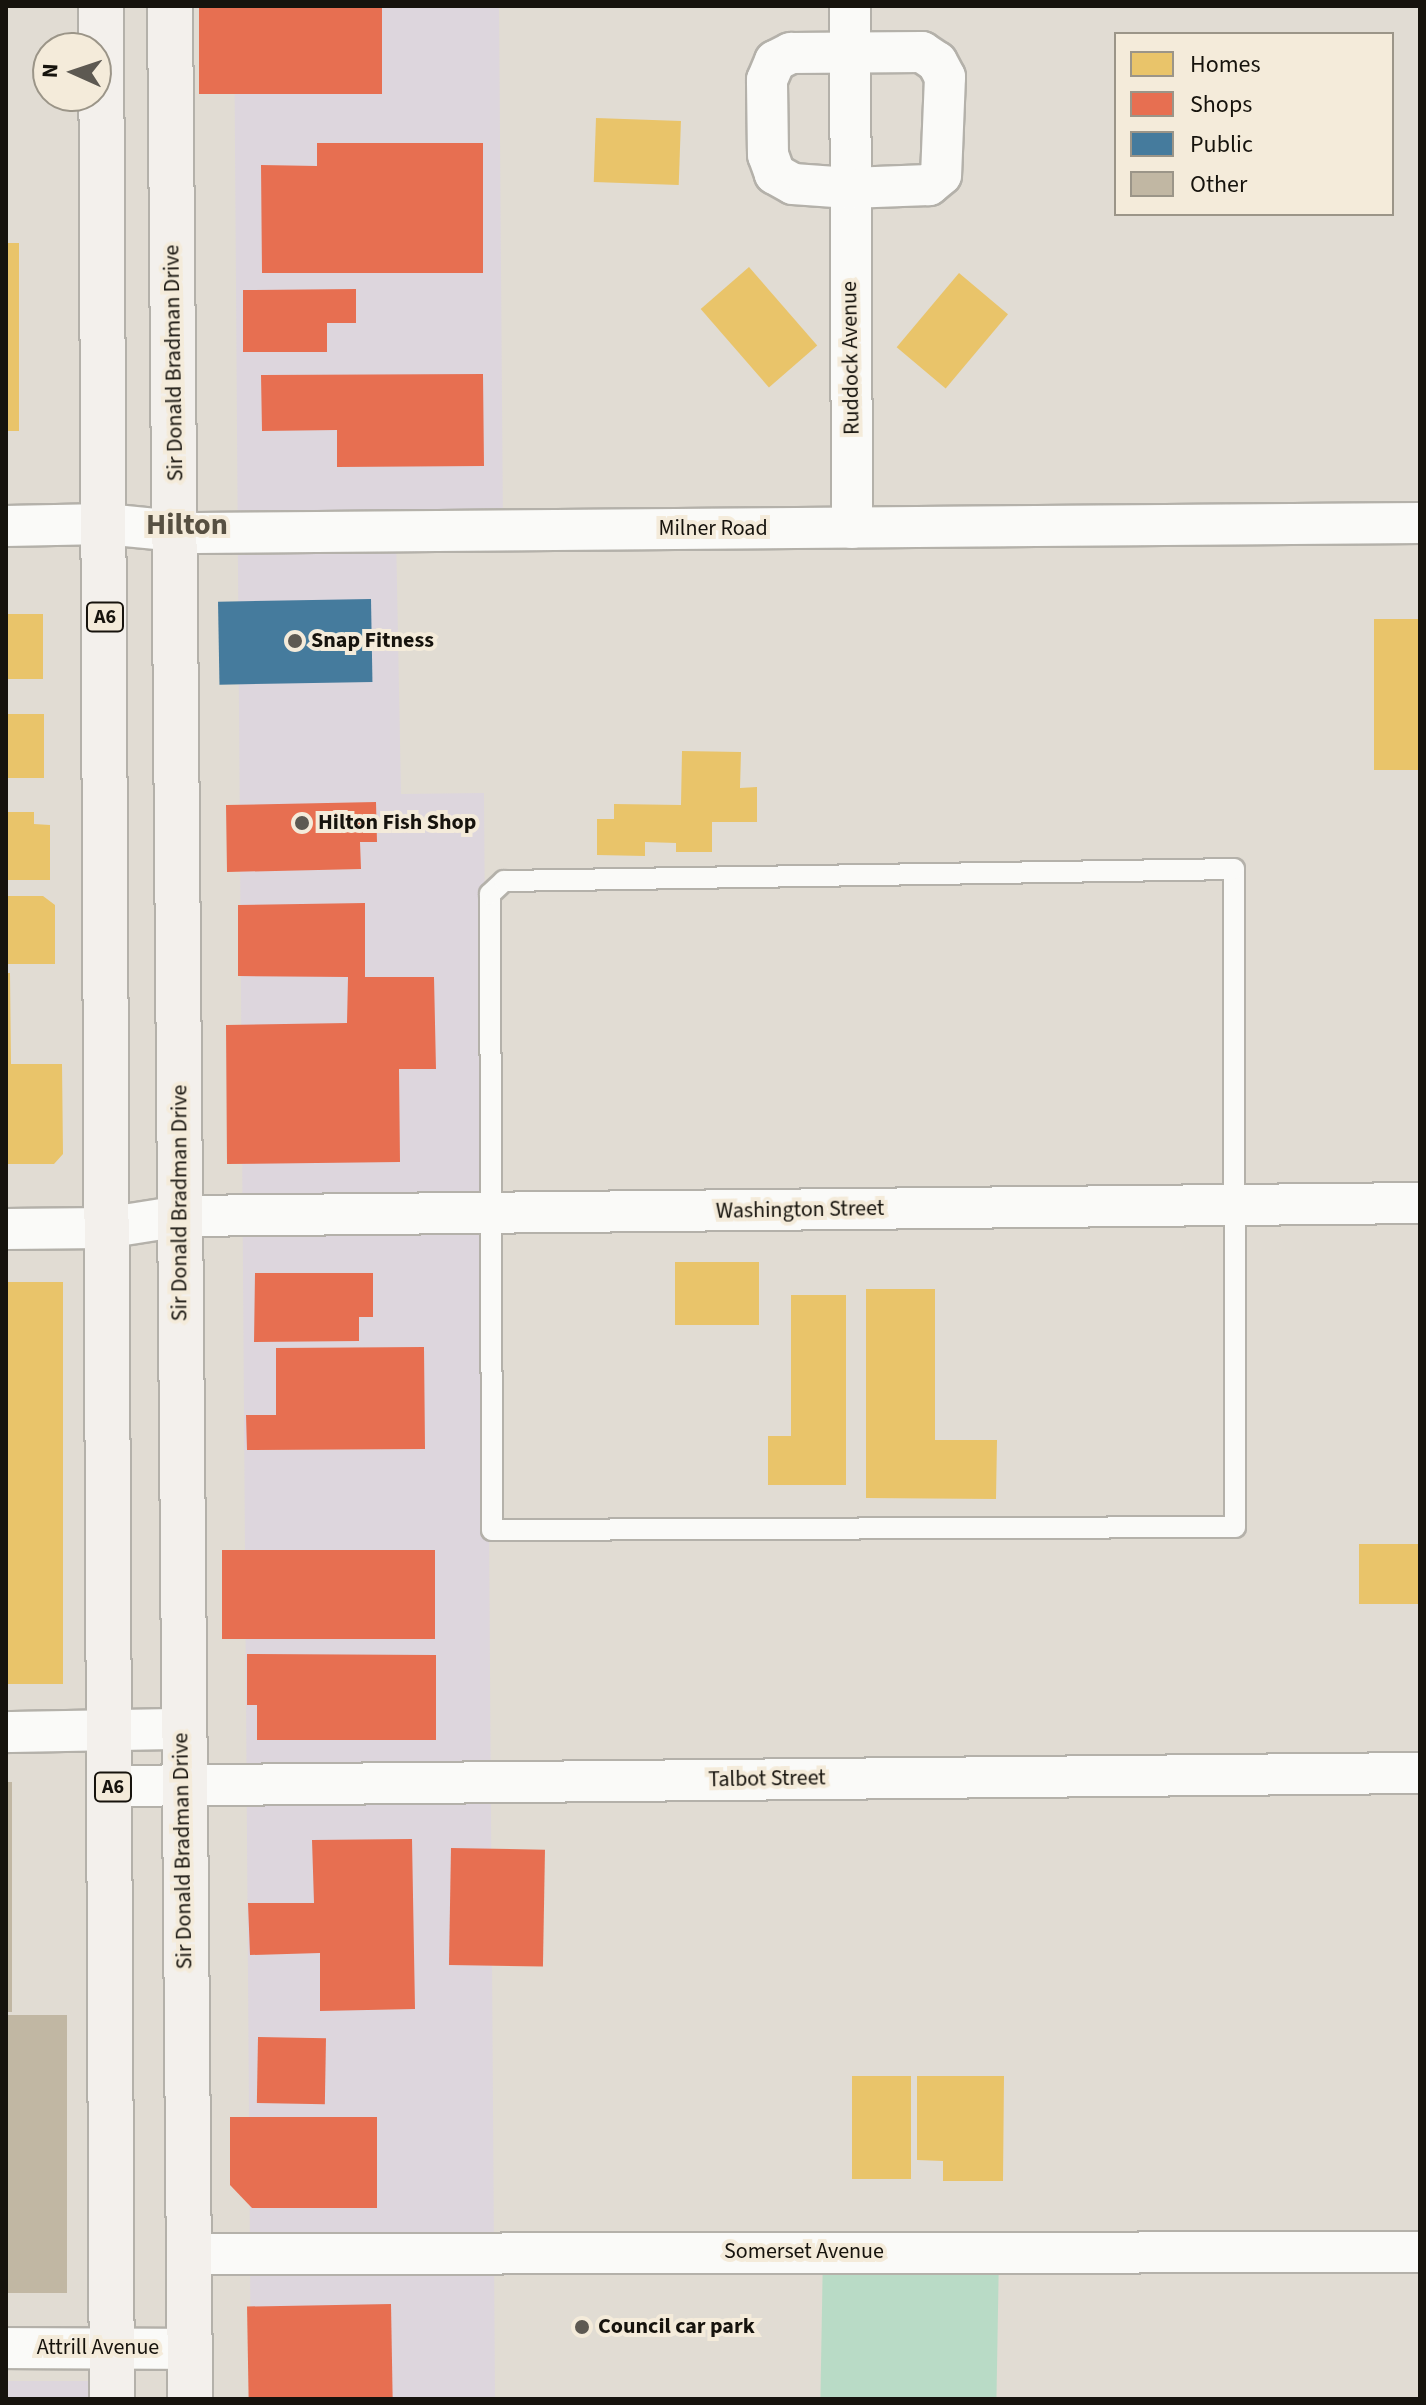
<!DOCTYPE html>
<style>
body{margin:0}
#map{position:relative;width:1426px;height:2405px;overflow:hidden;background:#e1dcd3;font-family:"Source Sans 3",sans-serif}
div>[style]{position:absolute}
.commercial>*{inset:0;background:#ddd6dd;transform-origin:0 0}
.green>*{inset:0;background:#b9dbc6;transform-origin:0 0}
.homes>*{inset:0;background:#e9c46a;transform-origin:0 0}
.shops>*{inset:0;background:#e76f51;transform-origin:0 0}
.public>*{inset:0;background:#457b9d;transform-origin:0 0}
.building>*{inset:0;background:#c1b7a3;transform-origin:0 0}
.roads{filter:drop-shadow(2px 0 #b4b1aa) drop-shadow(-2px 0 #b4b1aa) drop-shadow(0 2px #b4b1aa) drop-shadow(0 -2px #b4b1aa)}
.service>*{height:20px;margin:-10px;padding:0 10px;transform-origin:10px;border-radius:10px;background:#fafaf8}
.minor>*{height:40px;margin:-20px;padding:0 20px;transform-origin:20px;border-radius:20px;background:#fafaf8}
.primary>*{height:44px;margin:-22px;padding:0 22px;transform-origin:22px;border-radius:22px;background:#f3f0ec}
.dots>*{width:22px;height:22px;translate:-50% -50%;box-sizing:border-box;border:4px solid #f4ebda;border-radius:50%}
span{translate:-50% -50%;white-space:nowrap;text-align:center;line-height:1.15;-webkit-text-stroke:8px #f4ebda;paint-order:stroke}
.shield-label span{padding:2px 6px;background:#f4ebda;border:2px solid;border-radius:6px;-webkit-text-stroke-width:0}
.shield-label{font-size:20px;color:#16130d;font-weight:700}
.street-label{font-size:22px;color:#16130d}
.poi-label{font-size:22px;color:#16130d;font-weight:700}
.left{translate:0 -50%;text-align:left}
.district-label{font-size:30px;color:#575042;font-weight:700}
.frame{position:absolute;inset:0;border:8px solid #16130d;pointer-events:none}
.legend{position:absolute;left:1114px;top:32px;width:280px;height:184px;box-sizing:border-box;background:#f4ebda;border:2px solid #9b9588;margin:0;padding:10px 14px;list-style:none;font-size:24px;color:#16130d}
.legend li{display:flex;align-items:center;gap:16px;height:40px}
.legend b{width:40px;border:2px solid #9b9588}
.north{position:absolute;left:32px;top:32px;width:80px;height:80px;box-sizing:border-box;background:#f4ebda;border:2px solid #9b9588;border-radius:50%;rotate:273deg;font-size:22px;font-weight:700;line-height:32px;text-align:center;color:#16130d}
.north::after{content:'';display:block;margin:auto;width:28px;height:36px;background:#5d5952;clip-path:polygon(50% 0,100% 100%,50% 72%,0 100%)}
</style>
<div id="map">
<div class="commercial">
<div style="clip-path:polygon(234px 6px,499px 6px,503px 531px,396px 532px,401px 794px,484px 793px,495px 2399px,251px 2399px)"></div>
<div style="left:6px;top:2381px;width:89px;height:18px"></div>
</div>
<div class="green">
<div style="left:823px;top:2251px;width:176px;height:148px;rotate:1deg"></div>
</div>
<div class="homes">
<div style="left:596px;top:118px;width:85px;height:64px;rotate:2deg"></div>
<div style="left:6px;top:243px;width:13px;height:188px"></div>
<div style="left:749px;top:267px;width:104px;height:64px;rotate:49deg"></div>
<div style="left:959px;top:273px;width:64px;height:97px;rotate:40deg"></div>
<div style="left:6px;top:614px;width:37px;height:65px"></div>
<div style="left:1374px;top:619px;width:46px;height:151px"></div>
<div style="left:6px;top:714px;width:38px;height:64px"></div>
<div style="clip-path:polygon(682px 751px,741px 752px,740px 788px,757px 787px,757px 822px,712px 822px,712px 852px,676px 852px,676px 843px,645px 842px,645px 856px,597px 855px,597px 819px,614px 819px,614px 804px,681px 805px)"></div>
<div style="clip-path:polygon(6px 812px,34px 812px,34px 824px,50px 825px,50px 880px,6px 880px)"></div>
<div style="clip-path:polygon(6px 896px,43px 896px,55px 905px,55px 964px,6px 964px)"></div>
<div style="clip-path:polygon(6px 973px,10px 973px,11px 1064px,62px 1064px,63px 1154px,54px 1164px,6px 1164px)"></div>
<div style="left:759px;top:1262px;width:63px;height:84px;rotate:90deg"></div>
<div style="left:6px;top:1282px;width:57px;height:402px"></div>
<div style="clip-path:polygon(866px 1289px,935px 1289px,935px 1440px,997px 1440px,996px 1499px,866px 1498px)"></div>
<div style="clip-path:polygon(791px 1295px,846px 1295px,846px 1485px,768px 1485px,768px 1436px,791px 1436px)"></div>
<div style="left:1420px;top:1544px;width:60px;height:61px;rotate:90deg"></div>
<div style="left:911px;top:2076px;width:103px;height:59px;rotate:90deg"></div>
<div style="clip-path:polygon(917px 2076px,1004px 2076px,1003px 2181px,943px 2181px,943px 2161px,917px 2160px)"></div>
</div>
<div class="shops">
<div style="left:199px;top:6px;width:183px;height:88px"></div>
<div style="clip-path:polygon(317px 143px,483px 143px,483px 273px,262px 273px,261px 165px,317px 166px)"></div>
<div style="clip-path:polygon(356px 289px,356px 323px,327px 323px,327px 352px,243px 352px,243px 290px)"></div>
<div style="clip-path:polygon(483px 374px,484px 466px,337px 467px,337px 430px,262px 431px,261px 375px)"></div>
<div style="clip-path:polygon(376px 802px,377px 842px,360px 842px,361px 869px,227px 872px,226px 805px)"></div>
<div style="clip-path:polygon(365px 903px,365px 977px,434px 977px,436px 1069px,399px 1069px,400px 1162px,227px 1164px,226px 1025px,347px 1023px,348px 977px,238px 976px,238px 905px)"></div>
<div style="clip-path:polygon(255px 1273px,373px 1273px,373px 1317px,359px 1317px,359px 1341px,254px 1342px)"></div>
<div style="clip-path:polygon(424px 1347px,425px 1449px,247px 1450px,246px 1415px,276px 1415px,276px 1348px)"></div>
<div style="left:435px;top:1550px;width:89px;height:213px;rotate:90deg"></div>
<div style="clip-path:polygon(247px 1654px,436px 1655px,436px 1740px,257px 1740px,257px 1705px,247px 1705px)"></div>
<div style="clip-path:polygon(412px 1839px,415px 2009px,320px 2011px,320px 1953px,250px 1955px,248px 1903px,314px 1903px,312px 1840px)"></div>
<div style="left:451px;top:1848px;width:94px;height:117px;rotate:1deg"></div>
<div style="left:258px;top:2037px;width:68px;height:66px;rotate:1deg"></div>
<div style="clip-path:polygon(230px 2117px,377px 2117px,377px 2208px,252px 2208px,230px 2185px)"></div>
<div style="left:391px;top:2304px;width:95px;height:144px;rotate:89deg"></div>
</div>
<div class="public">
<div style="left:371px;top:599px;width:83px;height:153px;rotate:89deg"></div>
</div>
<div class="building">
<div style="left:6px;top:1782px;width:6px;height:230px"></div>
<div style="left:6px;top:2015px;width:61px;height:278px"></div>
</div>
<div class="roads">
<div class="service">
<div style="left:1234px;top:869px;width:658px;rotate:89.91deg"></div>
<div style="left:1235px;top:1527px;width:743px;rotate:179.77deg"></div>
<div style="left:492px;top:1530px;width:636px;rotate:-90.18deg"></div>
<div style="left:490px;top:894px;width:19px;rotate:-43deg"></div>
<div style="left:504px;top:881px;width:730px;rotate:-0.94deg"></div>
</div>
<div class="minor">
<div style="left:850px;top:6px;width:522px;rotate:89.78deg"></div>
<div style="left:922px;top:52px;width:18px;rotate:34deg"></div>
<div style="left:937px;top:62px;width:17px;rotate:62deg"></div>
<div style="left:945px;top:77px;width:98px;rotate:92.3deg"></div>
<div style="left:941px;top:175px;width:16px;rotate:140deg"></div>
<div style="left:929px;top:185px;width:80px;rotate:177.9deg"></div>
<div style="left:849px;top:188px;width:56px;rotate:-175.9deg"></div>
<div style="left:793px;top:184px;width:21px;rotate:-151deg"></div>
<div style="left:775px;top:174px;width:20px;rotate:-110deg"></div>
<div style="left:768px;top:155px;width:75px;rotate:-90.8deg"></div>
<div style="left:767px;top:80px;width:21px;rotate:-67deg"></div>
<div style="left:775px;top:61px;width:18px;rotate:-27deg"></div>
<div style="left:791px;top:53px;width:131px;rotate:-0.4deg"></div>
<div style="left:6px;top:526px;width:99px;rotate:-1.2deg"></div>
<div style="left:105px;top:524px;width:91px;rotate:5.6deg"></div>
<div style="left:196px;top:533px;width:1224px;rotate:-0.47deg"></div>
<div style="left:6px;top:1229px;width:99px;rotate:-0.6deg"></div>
<div style="left:105px;top:1228px;width:77px;rotate:-9deg"></div>
<div style="left:181px;top:1216px;width:1239px;rotate:-0.6deg"></div>
<div style="left:6px;top:1732px;width:175px;rotate:-1deg"></div>
<div style="left:113px;top:1786px;width:1307px;rotate:-0.57deg"></div>
<div style="left:188px;top:2254px;width:1232px;rotate:-0.09deg"></div>
<div style="left:6px;top:2348px;width:185px;rotate:0.3deg"></div>
</div>
<div class="primary">
<div style="left:101px;top:6px;width:2393px;rotate:89.74deg"></div>
<div style="left:170px;top:6px;width:2393px;rotate:89.52deg"></div>
</div>
</div>
<div class="dots">
<div style="left:295px;top:641px;background:#5d5952"></div>
<div style="left:302px;top:823px;background:#5d5952"></div>
<div style="left:582px;top:2327px;background:#5d5952"></div>
</div>
<div class="shield-label">
<span style="left:105px;top:617px">A6</span>
<span style="left:113px;top:1787px">A6</span>
</div>
<div class="street-label">
<span style="left:851px;top:358px;rotate:-91deg">Ruddock Avenue</span>
<span style="left:174px;top:363px;rotate:-91deg">Sir Donald Bradman Drive</span>
<span style="left:713px;top:529px">Milner Road</span>
<span style="left:180px;top:1203px;rotate:-90deg">Sir Donald Bradman Drive</span>
<span style="left:800px;top:1210px;rotate:-1deg">Washington Street</span>
<span style="left:767px;top:1779px;rotate:-1deg">Talbot Street</span>
<span style="left:183px;top:1851px;rotate:-91deg">Sir Donald Bradman Drive</span>
<span style="left:804px;top:2252px">Somerset Avenue</span>
<span style="left:98px;top:2348px">Attrill Avenue</span>
</div>
<div class="poi-label">
<span class="left" style="left:311px;top:641px">Snap Fitness</span>
<span class="left" style="left:318px;top:823px">Hilton Fish Shop</span>
<span class="left" style="left:598px;top:2327px">Council car park</span>
</div>
<div class="district-label">
<span style="left:187px;top:525px">Hilton</span>
</div>
<div class="frame"></div>
<ul class="legend">
<li><b style="height:22px;background:#e9c46a"></b>Homes</li>
<li><b style="height:22px;background:#e76f51"></b>Shops</li>
<li><b style="height:22px;background:#457b9d"></b>Public</li>
<li><b style="height:22px;background:#c1b7a3"></b>Other</li>
</ul>
<div class="north">N</div>
</div>
